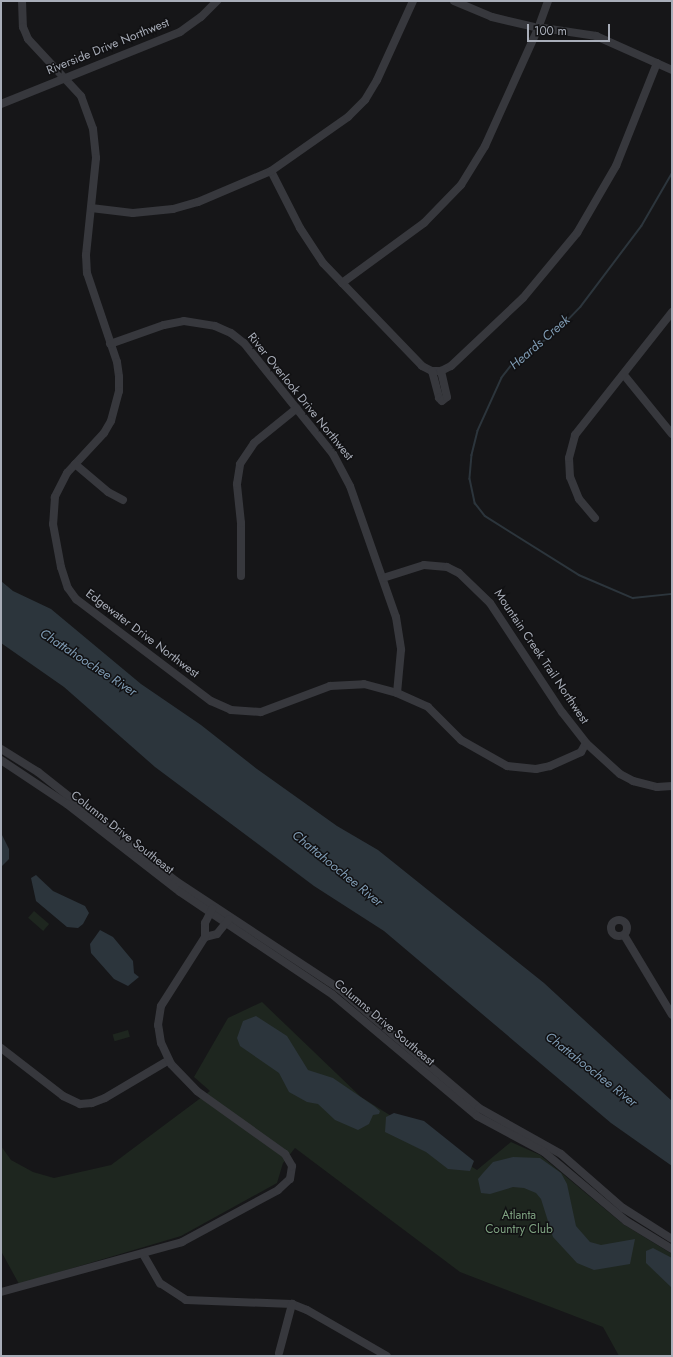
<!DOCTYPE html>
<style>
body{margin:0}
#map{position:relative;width:673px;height:1357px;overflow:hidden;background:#161618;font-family:Jost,sans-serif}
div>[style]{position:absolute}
.green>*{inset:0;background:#1e261f;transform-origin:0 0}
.water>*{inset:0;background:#2c353c}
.stream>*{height:1.5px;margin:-0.75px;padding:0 0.75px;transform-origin:0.75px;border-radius:0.75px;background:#2c353c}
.minor>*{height:8px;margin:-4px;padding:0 4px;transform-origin:4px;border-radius:4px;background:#37383d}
.minor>.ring{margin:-4px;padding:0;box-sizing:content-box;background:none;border:8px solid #37383d;border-radius:50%}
span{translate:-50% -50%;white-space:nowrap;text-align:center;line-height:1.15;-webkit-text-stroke:3px #111113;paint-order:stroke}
.street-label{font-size:12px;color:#a8adb8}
.park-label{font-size:12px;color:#7fa381}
.water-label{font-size:13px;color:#7f9bb3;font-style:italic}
.frame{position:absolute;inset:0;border:2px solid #a8adb8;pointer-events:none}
.scale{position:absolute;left:527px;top:24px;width:83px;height:18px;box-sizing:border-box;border:2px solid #a8adb8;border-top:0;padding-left:5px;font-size:12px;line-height:14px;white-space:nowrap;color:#a8adb8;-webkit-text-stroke:3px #111113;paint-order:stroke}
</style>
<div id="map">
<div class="green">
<div style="left:34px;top:911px;width:20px;height:9px;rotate:41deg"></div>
<div style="clip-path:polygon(262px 1002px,361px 1097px,477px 1170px,511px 1142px,540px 1155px,623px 1224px,672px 1254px,672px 1356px,619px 1356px,603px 1327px,460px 1272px,295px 1148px,283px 1163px,277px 1183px,181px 1236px,19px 1284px,1px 1251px,1px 1146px,11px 1160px,33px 1172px,54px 1178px,111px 1165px,210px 1091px,194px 1077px,228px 1018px)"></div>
<div style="left:128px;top:1030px;width:7px;height:16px;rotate:74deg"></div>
</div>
<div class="water">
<div style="clip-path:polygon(1px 581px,13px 591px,51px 609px,141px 684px,201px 725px,257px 769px,337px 826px,378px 850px,544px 983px,672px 1101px,672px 1166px,611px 1123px,384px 931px,314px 886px,155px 767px,64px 687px,1px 643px)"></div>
<div style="clip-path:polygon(1px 833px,9px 849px,9px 859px,2px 866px)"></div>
<div style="clip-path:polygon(36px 875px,53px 891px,85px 906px,89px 913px,83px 924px,78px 928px,67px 927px,36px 901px,31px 878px)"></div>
<div style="clip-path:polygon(100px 930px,113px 937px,133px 961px,134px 973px,139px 977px,128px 986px,114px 979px,91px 953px,90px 944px)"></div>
<div style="clip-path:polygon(256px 1016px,287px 1036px,308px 1070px,333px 1078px,374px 1106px,380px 1111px,379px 1114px,373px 1115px,369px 1124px,358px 1130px,335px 1120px,318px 1104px,307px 1102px,289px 1092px,279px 1073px,240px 1046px,237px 1038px,243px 1021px)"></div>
<div style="clip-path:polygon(394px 1113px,424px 1121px,474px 1161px,470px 1171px,448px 1169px,426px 1152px,385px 1132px,386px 1117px)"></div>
<div style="clip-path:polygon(513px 1157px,540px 1158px,561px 1173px,567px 1184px,576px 1226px,590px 1242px,601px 1245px,635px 1239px,630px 1264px,594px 1270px,577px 1263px,553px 1237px,541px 1199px,536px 1193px,524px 1188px,513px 1187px,490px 1194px,481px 1193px,478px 1179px,483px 1173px,493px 1162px)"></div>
<div style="clip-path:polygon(653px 1248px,672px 1258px,672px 1288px,646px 1263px,646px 1251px)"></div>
</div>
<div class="stream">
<div style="left:672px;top:174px;width:60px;rotate:120deg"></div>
<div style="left:642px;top:226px;width:101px;rotate:127deg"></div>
<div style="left:581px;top:307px;width:33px;rotate:134deg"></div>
<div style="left:558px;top:331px;width:57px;rotate:143.5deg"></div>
<div style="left:512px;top:365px;width:16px;rotate:128deg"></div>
<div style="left:502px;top:378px;width:58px;rotate:114.4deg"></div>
<div style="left:478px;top:431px;width:25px;rotate:104deg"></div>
<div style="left:472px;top:455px;width:24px;rotate:95deg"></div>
<div style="left:470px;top:479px;width:25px;rotate:78deg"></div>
<div style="left:475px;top:503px;width:16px;rotate:52deg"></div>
<div style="left:485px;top:516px;width:111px;rotate:32.1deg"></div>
<div style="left:579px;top:575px;width:59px;rotate:23.1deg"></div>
<div style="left:633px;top:598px;width:39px;rotate:-6deg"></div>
</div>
<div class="minor">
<div style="left:22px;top:1px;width:26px;rotate:88deg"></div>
<div style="left:23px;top:27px;width:13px;rotate:67deg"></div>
<div style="left:28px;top:39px;width:78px;rotate:47.1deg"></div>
<div style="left:81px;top:96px;width:35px;rotate:70deg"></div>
<div style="left:93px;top:129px;width:29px;rotate:84deg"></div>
<div style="left:96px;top:158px;width:98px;rotate:95.9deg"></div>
<div style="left:86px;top:255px;width:18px;rotate:87deg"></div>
<div style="left:87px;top:273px;width:94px;rotate:71.4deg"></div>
<div style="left:117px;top:362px;width:15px;rotate:82deg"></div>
<div style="left:119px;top:377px;width:14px;rotate:90deg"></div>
<div style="left:119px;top:391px;width:31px;rotate:105deg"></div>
<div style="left:111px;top:421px;width:14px;rotate:120deg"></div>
<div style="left:104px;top:433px;width:54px;rotate:132.8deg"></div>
<div style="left:67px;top:473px;width:27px;rotate:117deg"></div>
<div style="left:55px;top:497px;width:27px;rotate:94deg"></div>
<div style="left:53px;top:524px;width:44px;rotate:79.5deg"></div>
<div style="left:61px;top:567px;width:22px;rotate:72deg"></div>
<div style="left:68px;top:588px;width:14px;rotate:54deg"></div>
<div style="left:76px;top:599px;width:169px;rotate:37.1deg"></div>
<div style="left:211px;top:701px;width:22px;rotate:24deg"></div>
<div style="left:231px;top:710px;width:30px;rotate:4deg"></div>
<div style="left:261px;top:712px;width:74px;rotate:-20.6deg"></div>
<div style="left:330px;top:686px;width:34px;rotate:-3deg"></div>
<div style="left:364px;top:684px;width:34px;rotate:15deg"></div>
<div style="left:397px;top:693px;width:34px;rotate:24deg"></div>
<div style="left:428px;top:707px;width:47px;rotate:45deg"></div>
<div style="left:461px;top:740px;width:53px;rotate:29.5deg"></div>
<div style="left:507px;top:766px;width:29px;rotate:6deg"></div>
<div style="left:536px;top:769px;width:14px;rotate:-12deg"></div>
<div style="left:550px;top:766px;width:34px;rotate:-24deg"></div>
<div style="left:581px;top:752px;width:10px;rotate:-61deg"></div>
<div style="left:454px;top:1px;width:41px;rotate:22.8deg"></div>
<div style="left:492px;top:17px;width:43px;rotate:13.4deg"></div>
<div style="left:540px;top:23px;width:23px;rotate:-70deg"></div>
<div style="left:543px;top:28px;width:54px;rotate:8.6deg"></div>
<div style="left:596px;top:36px;width:83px;rotate:24.1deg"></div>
<div style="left:1px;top:104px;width:193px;rotate:-21.9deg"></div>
<div style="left:180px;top:32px;width:26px;rotate:-36deg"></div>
<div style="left:201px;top:17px;width:23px;rotate:-45deg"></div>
<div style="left:271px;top:171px;width:64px;rotate:63deg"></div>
<div style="left:300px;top:228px;width:42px;rotate:56.7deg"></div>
<div style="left:323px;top:263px;width:143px;rotate:46.1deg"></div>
<div style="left:422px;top:366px;width:11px;rotate:27deg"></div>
<div style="left:432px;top:371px;width:9px"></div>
<div style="left:441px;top:371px;width:11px;rotate:-27deg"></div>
<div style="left:451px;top:366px;width:99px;rotate:-43.4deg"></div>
<div style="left:523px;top:298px;width:85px;rotate:-50.3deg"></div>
<div style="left:577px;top:233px;width:78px;rotate:-59.8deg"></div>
<div style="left:616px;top:166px;width:111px;rotate:-68.3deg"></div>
<div style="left:91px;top:208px;width:42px;rotate:6.8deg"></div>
<div style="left:133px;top:213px;width:40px;rotate:-5.7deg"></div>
<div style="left:173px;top:209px;width:26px;rotate:-16deg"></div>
<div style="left:198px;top:202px;width:79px;rotate:-23deg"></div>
<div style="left:271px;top:171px;width:94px;rotate:-35deg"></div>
<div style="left:348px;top:117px;width:24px;rotate:-45deg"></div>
<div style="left:365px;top:100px;width:23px;rotate:-59deg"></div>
<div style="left:377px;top:80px;width:87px;rotate:-65.5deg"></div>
<div style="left:342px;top:283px;width:102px;rotate:-36.2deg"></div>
<div style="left:424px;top:223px;width:53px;rotate:-45.8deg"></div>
<div style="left:461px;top:185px;width:46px;rotate:-58.4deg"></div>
<div style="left:485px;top:146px;width:126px;rotate:-65.7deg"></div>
<div style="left:110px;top:344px;width:57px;rotate:-19.4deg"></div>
<div style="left:164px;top:325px;width:20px;rotate:-11deg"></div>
<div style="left:184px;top:321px;width:31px;rotate:9deg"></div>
<div style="left:215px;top:326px;width:17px;rotate:24deg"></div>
<div style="left:231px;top:333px;width:16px;rotate:38deg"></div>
<div style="left:244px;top:343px;width:142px;rotate:51.3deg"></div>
<div style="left:333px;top:454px;width:36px;rotate:62deg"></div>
<div style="left:350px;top:486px;width:139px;rotate:70.7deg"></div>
<div style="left:396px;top:617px;width:33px;rotate:81deg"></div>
<div style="left:401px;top:650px;width:43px;rotate:95.3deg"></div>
<div style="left:432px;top:371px;width:28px;rotate:75deg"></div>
<div style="left:439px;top:398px;width:4px;rotate:45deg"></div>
<div style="left:442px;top:401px;width:6px;rotate:-39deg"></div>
<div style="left:447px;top:397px;width:27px;rotate:-103deg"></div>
<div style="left:624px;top:375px;width:76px;rotate:50.9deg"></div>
<div style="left:75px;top:464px;width:43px;rotate:40.3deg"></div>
<div style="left:108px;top:492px;width:17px;rotate:28deg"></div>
<div style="left:595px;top:518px;width:25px;rotate:-130deg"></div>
<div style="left:579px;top:499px;width:24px;rotate:-112deg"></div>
<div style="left:570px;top:477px;width:19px;rotate:-93deg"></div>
<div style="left:569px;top:458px;width:24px;rotate:-75deg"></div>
<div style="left:575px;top:435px;width:157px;rotate:-51.7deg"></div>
<div style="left:241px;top:576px;width:53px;rotate:-90deg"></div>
<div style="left:241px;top:523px;width:39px;rotate:-96deg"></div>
<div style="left:237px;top:484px;width:20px;rotate:-81deg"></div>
<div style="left:240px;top:464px;width:25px;rotate:-56deg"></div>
<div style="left:254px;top:443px;width:55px;rotate:-39.1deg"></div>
<div style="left:383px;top:578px;width:43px;rotate:-17.6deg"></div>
<div style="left:424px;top:565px;width:23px;rotate:5deg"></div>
<div style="left:447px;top:567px;width:13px;rotate:27deg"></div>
<div style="left:459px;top:573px;width:43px;rotate:44.1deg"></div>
<div style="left:490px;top:603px;width:131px;rotate:56.6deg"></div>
<div style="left:562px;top:712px;width:39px;rotate:52deg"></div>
<div style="left:586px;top:743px;width:46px;rotate:42.4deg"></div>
<div style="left:620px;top:774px;width:15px;rotate:28deg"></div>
<div style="left:633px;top:781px;width:25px;rotate:14deg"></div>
<div style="left:657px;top:787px;width:15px;rotate:-4deg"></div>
<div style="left:1px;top:749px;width:44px;rotate:31.9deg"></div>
<div style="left:38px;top:772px;width:176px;rotate:38.3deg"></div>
<div style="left:176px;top:881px;width:194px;rotate:33.4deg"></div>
<div style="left:338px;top:988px;width:185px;rotate:40.4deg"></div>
<div style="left:479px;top:1108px;width:94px;rotate:29.3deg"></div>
<div style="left:561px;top:1154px;width:82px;rotate:41.1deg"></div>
<div style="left:623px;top:1208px;width:58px;rotate:32.3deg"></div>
<div style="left:1px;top:760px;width:79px;rotate:33.7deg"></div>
<div style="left:67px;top:804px;width:143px;rotate:37.9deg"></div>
<div style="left:180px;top:892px;width:184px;rotate:33.9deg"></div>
<div style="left:333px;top:995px;width:188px;rotate:40deg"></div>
<div style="left:477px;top:1116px;width:76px;rotate:28.2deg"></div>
<div style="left:544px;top:1152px;width:107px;rotate:40.1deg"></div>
<div style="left:626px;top:1221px;width:54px;rotate:31.3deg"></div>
<div class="ring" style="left:611px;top:920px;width:8px;height:8px"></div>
<div style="left:624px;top:935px;width:93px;rotate:59deg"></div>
<div style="left:205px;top:937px;width:12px;rotate:-14deg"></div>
<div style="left:217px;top:934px;width:19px;rotate:-51deg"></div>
<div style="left:1px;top:1048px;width:78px;rotate:37.7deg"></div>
<div style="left:63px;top:1096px;width:19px;rotate:25deg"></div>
<div style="left:80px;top:1104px;width:12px;rotate:-5deg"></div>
<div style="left:92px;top:1103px;width:14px;rotate:-21deg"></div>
<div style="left:105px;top:1098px;width:74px;rotate:-30.7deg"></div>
<div style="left:143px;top:1254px;width:34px;rotate:60deg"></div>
<div style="left:160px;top:1283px;width:31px;rotate:33deg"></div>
<div style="left:186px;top:1300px;width:106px;rotate:2.2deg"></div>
<div style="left:292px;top:1304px;width:16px;rotate:22deg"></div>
<div style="left:307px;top:1310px;width:92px;rotate:29.9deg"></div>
<div style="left:1px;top:1292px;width:188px;rotate:-15.4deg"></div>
<div style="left:182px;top:1242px;width:109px;rotate:-28.4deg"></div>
<div style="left:278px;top:1190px;width:16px;rotate:-43deg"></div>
<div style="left:290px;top:1179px;width:13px;rotate:-81deg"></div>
<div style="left:292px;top:1166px;width:14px;rotate:-120deg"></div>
<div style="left:285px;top:1154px;width:108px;rotate:-144.4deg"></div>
<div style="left:197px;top:1091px;width:37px;rotate:-134deg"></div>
<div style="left:171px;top:1064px;width:23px;rotate:-115deg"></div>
<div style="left:161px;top:1043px;width:18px;rotate:-99deg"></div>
<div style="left:158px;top:1025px;width:19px;rotate:-81deg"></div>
<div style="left:161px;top:1006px;width:82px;rotate:-57.5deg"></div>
<div style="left:205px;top:937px;width:14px;rotate:-90deg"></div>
<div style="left:205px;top:923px;width:16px;rotate:-63deg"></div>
<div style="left:279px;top:1353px;width:51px;rotate:-75.1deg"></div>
</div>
<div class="street-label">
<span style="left:108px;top:47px;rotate:-22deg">Riverside Drive Northwest</span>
<span style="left:300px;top:397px;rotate:51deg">River Overlook Drive Northwest</span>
<span style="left:142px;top:634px;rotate:37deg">Edgewater Drive Northwest</span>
<span style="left:541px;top:657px;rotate:56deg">Mountain Creek Trail Northwest</span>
<span style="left:122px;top:833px;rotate:38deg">Columns Drive Southeast</span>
<span style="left:384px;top:1023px;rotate:40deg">Columns Drive Southeast</span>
</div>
<div class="park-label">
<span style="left:519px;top:1223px">Atlanta<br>Country Club</span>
</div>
<div class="water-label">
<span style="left:540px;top:343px;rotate:-41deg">Heards Creek</span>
<span style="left:88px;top:663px;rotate:33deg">Chattahoochee River</span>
<span style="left:337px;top:869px;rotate:39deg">Chattahoochee River</span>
<span style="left:591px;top:1070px;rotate:38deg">Chattahoochee River</span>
</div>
<div class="frame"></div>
<div class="scale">100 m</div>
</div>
